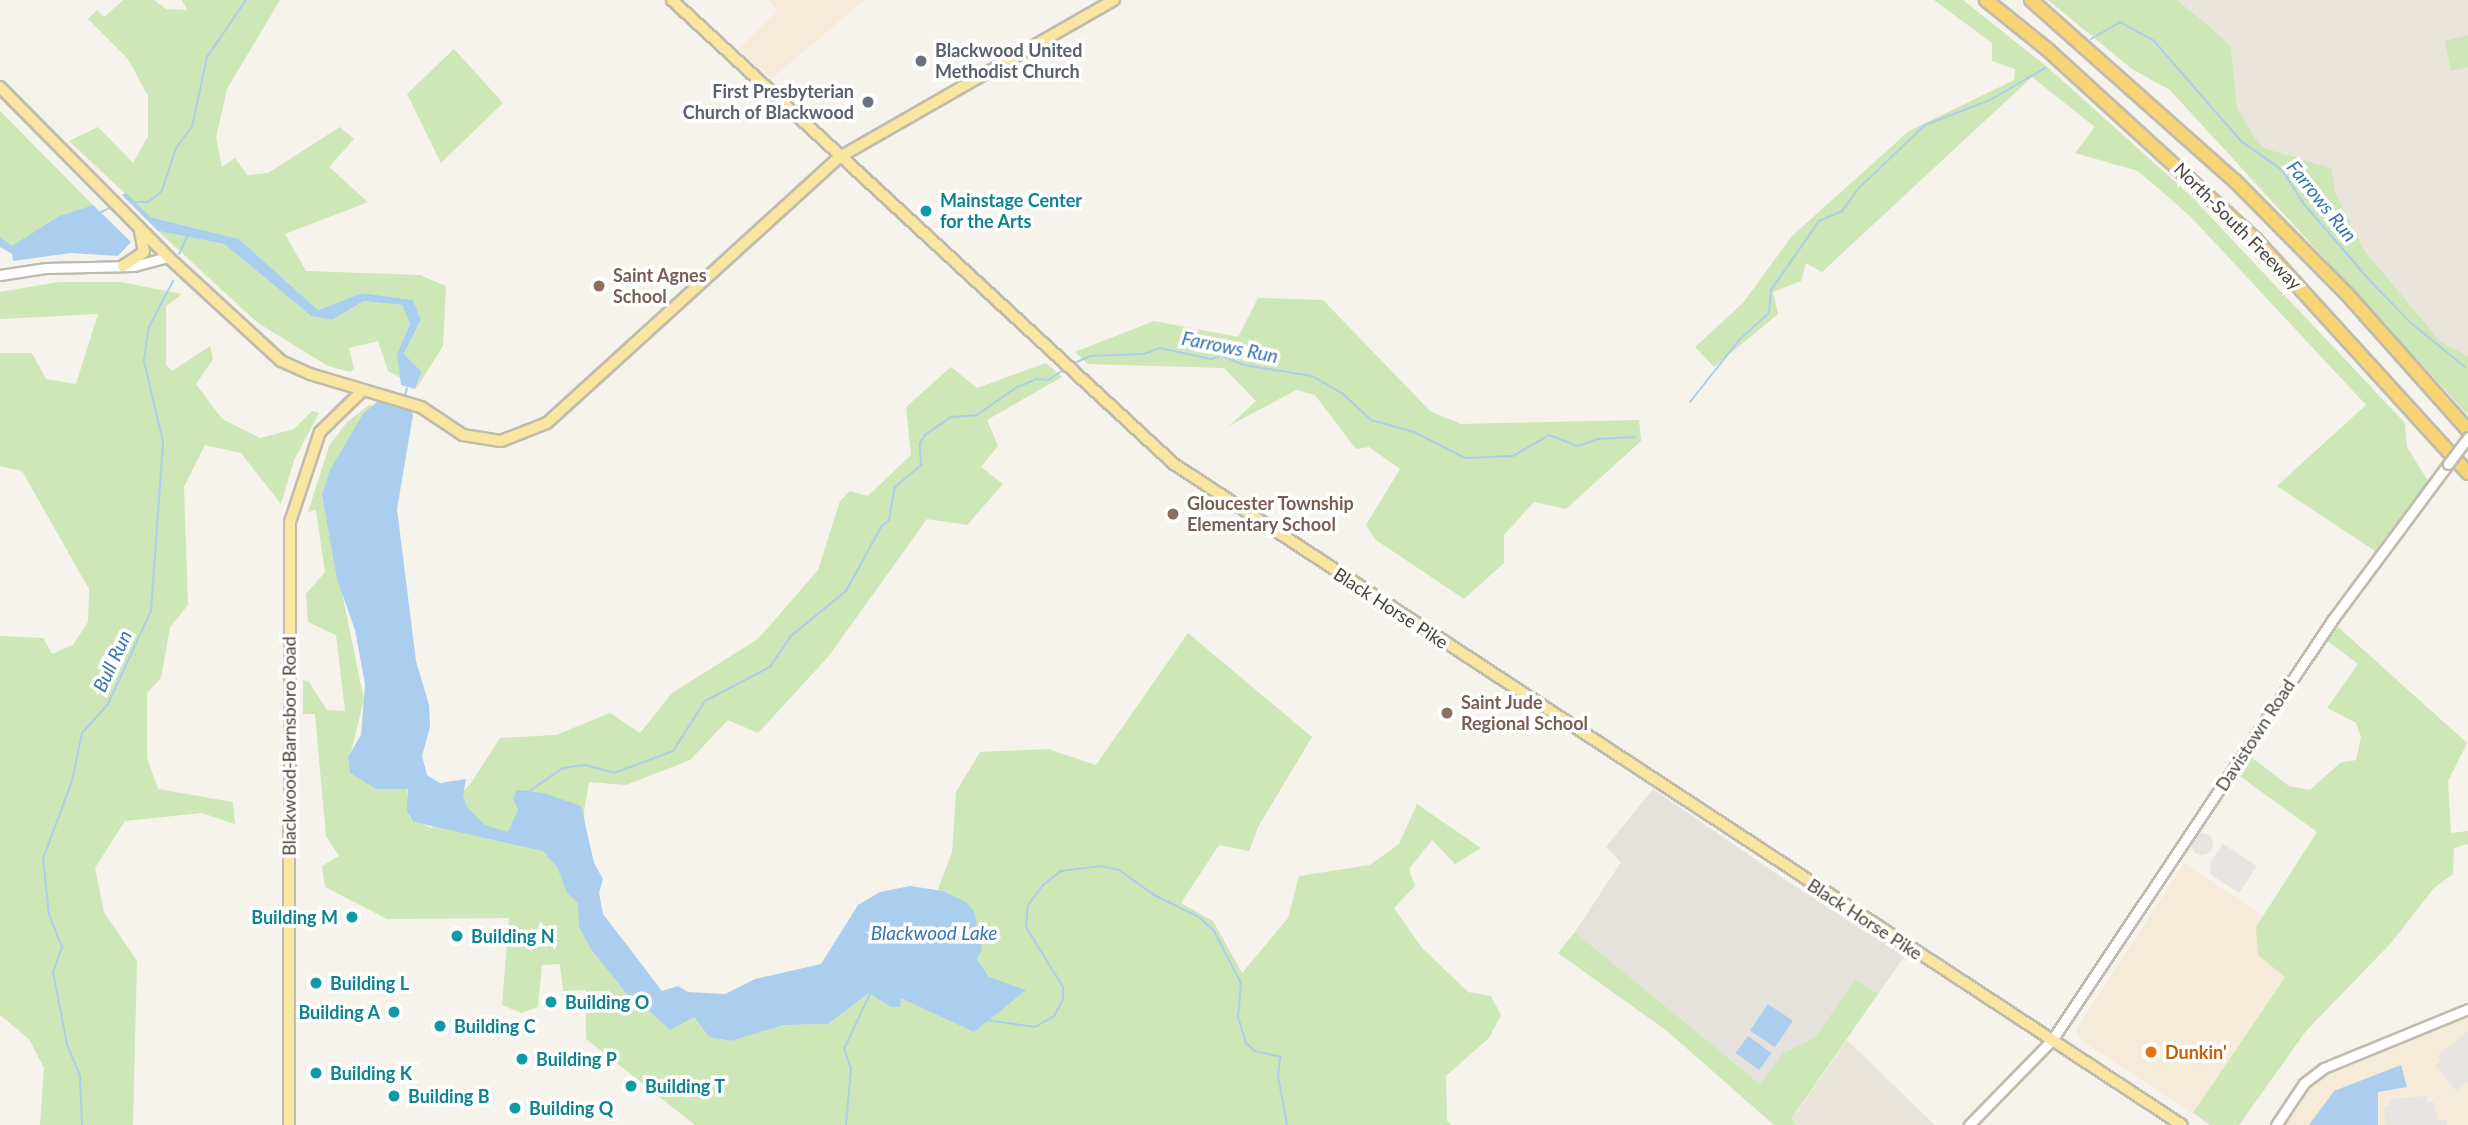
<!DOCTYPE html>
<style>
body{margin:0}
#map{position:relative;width:2468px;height:1125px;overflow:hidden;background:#f5f3eb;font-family:Lato,sans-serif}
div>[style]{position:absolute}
.residential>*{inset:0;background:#e9e5da}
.commercial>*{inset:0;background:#f5ebd8}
.industrial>*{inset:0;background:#e5e2dc}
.green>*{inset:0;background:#cde7b7}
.parking>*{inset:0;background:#e7e5e2}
.round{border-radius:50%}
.water>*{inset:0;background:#acceee;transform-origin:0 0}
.stream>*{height:2px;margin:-1px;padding:0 1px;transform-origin:1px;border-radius:1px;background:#acceee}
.roads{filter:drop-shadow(2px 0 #c0bbae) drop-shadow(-2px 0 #c0bbae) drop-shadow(0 2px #c0bbae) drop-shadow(0 -2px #c0bbae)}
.minor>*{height:9px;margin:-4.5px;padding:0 4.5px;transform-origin:4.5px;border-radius:4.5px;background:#fff}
.major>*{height:10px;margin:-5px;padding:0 5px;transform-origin:5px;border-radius:5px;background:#f9e6a0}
.highway>*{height:12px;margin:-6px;padding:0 6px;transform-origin:6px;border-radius:6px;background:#f7d574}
.bridges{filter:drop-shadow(2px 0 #c0bbae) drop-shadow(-2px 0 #c0bbae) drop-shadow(0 2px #c0bbae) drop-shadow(0 -2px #c0bbae)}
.minor-bridge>*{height:9px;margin:-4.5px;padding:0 4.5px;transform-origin:4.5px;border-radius:4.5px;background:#fff}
.dots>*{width:19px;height:19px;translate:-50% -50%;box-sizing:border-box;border:4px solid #fff;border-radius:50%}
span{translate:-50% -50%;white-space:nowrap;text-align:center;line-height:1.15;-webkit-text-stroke:7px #fff;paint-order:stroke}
.worship-label{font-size:18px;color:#5b616d;font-weight:700}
.left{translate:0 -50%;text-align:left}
.right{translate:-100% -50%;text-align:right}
.culture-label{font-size:18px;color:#0d838f;font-weight:700}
.street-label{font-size:18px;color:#494439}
.education-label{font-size:18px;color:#785e54;font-weight:700}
.food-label{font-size:18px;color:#c56008;font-weight:700}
.water-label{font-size:19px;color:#3674b1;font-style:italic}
</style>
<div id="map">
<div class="residential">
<div style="clip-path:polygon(2177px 0,2468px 0,2468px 356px,2441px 342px,2364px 250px,2336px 194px,2330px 168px,2264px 148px,2255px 138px,2237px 107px,2231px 48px)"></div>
<div style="clip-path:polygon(1847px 1040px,1935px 1125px,1797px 1125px,1791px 1120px)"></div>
</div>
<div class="commercial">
<div style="clip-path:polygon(768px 0,864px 0,771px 79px,739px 49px,778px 11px)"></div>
<div style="clip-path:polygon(2184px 863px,2263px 916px,2256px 927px,2285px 976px,2193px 1113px,2081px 1040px,2076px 1030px)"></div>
<div style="clip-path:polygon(2468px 1009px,2468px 1125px,2276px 1125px,2310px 1077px)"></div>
</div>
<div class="industrial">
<div style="clip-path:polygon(1653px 789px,1787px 881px,1907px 953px,1878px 994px,1855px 979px,1815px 1037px,1783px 1053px,1760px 1084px,1575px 932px,1621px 862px,1606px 847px)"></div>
</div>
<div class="green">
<div style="clip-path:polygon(123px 0,154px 0,166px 9px,187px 10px,182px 0,280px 0,227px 89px,216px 138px,222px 167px,235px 158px,247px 175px,268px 173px,340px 127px,354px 139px,329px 167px,368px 202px,285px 234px,306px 271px,420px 275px,446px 286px,443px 346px,416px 389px,422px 372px,404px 354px,421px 321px,413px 300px,362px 293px,318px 310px,239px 239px,150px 217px,69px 141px,98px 127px,133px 163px,148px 136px,148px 96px,128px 59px,88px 19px,97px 10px,104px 17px)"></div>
<div style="clip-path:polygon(1934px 0,1963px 0,2046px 66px,2191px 196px,2405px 423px,2407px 447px,2428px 481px,2375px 551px,2277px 486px,2366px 405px,2190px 216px,2138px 171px,2075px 153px,2095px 127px,2032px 77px,1822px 272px,1806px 263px,1801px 281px,1773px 292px,1778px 314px,1714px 367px,1695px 347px,1743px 303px,1792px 236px,1909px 131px,2014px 80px,2015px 69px,1992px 61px,1992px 43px)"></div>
<div style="clip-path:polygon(2048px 0,2177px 0,2224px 39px,2231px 48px,2237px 107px,2255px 138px,2264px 148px,2331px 168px,2336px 194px,2364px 250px,2441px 342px,2468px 356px,2468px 415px,2170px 90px,2132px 69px)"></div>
<div style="clip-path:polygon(2468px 35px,2468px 67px,2451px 71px,2445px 41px)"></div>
<div style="clip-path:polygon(454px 49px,503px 103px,441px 163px,407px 94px)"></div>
<div style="clip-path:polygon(0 111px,93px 205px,59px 216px,12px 247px,0 237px)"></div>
<div style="clip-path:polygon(158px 231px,224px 244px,311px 316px,332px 320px,364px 301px,402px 305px,410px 324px,397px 354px,403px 379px,388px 371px,378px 341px,349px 348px,354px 369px,350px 372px,328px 366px,258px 323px)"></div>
<div style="clip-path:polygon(59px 282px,121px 282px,182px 294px,166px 306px,166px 365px,172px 371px,210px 346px,213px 359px,196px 384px,222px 419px,260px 438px,294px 429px,312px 411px,319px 413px,294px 460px,281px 504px,241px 453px,205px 445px,184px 487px,188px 605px,170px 627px,161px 678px,147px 693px,147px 758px,158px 789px,233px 802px,235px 824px,202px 813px,125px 821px,95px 868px,104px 912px,137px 961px,133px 1125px,40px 1125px,44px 1068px,29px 1039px,0 1015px,0 636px,43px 638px,52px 654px,73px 645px,88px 622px,89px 589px,22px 471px,0 466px,0 353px,32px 353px,46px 379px,76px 384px,98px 314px,0 319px,0 292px)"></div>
<div style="clip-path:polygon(1258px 298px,1323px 300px,1430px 411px,1461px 424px,1639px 420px,1641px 441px,1566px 509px,1534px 502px,1504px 535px,1504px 563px,1464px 599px,1376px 540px,1366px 525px,1400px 469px,1369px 447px,1356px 449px,1315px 395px,1296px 390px,1229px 426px,1256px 401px,1224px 368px,1088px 364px,1075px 352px,1154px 321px,1238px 337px)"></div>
<div style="clip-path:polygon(1046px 363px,1062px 377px,987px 420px,998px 446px,981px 467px,1003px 484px,967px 525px,927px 519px,828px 657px,758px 733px,728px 720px,690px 760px,626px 785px,589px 782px,584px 812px,591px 949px,694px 1017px,709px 1037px,731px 1041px,784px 1025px,828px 1024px,869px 993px,900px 997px,989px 977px,977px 959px,972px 909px,938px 889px,952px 852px,956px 792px,980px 752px,1048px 749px,1096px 765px,1188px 633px,1312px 737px,1258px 827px,1249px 851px,1219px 845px,1181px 903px,1213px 921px,1242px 973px,1288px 918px,1299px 876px,1370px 865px,1399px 844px,1417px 804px,1481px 848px,1455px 864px,1432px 840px,1409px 869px,1415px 886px,1394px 908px,1422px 948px,1468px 992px,1491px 996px,1501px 1015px,1489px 1038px,1446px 1076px,1447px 1121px,1451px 1125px,695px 1125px,586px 1039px,586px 990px,563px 991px,560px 964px,542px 965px,538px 1007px,521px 1013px,502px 1005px,509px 918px,387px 919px,325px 887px,322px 866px,339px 856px,326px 836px,315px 714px,303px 714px,303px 680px,309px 682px,327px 710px,345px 711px,336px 635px,308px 622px,306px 594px,325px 572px,316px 510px,308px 512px,329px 446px,347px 422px,369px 405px,374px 406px,322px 495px,364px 700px,348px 763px,382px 786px,407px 787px,409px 817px,431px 828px,471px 783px,500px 738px,556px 735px,610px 713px,640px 733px,672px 693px,758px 639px,818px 570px,840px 501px,850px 491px,868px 496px,911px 455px,906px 407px,951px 367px,977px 388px)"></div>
<div style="clip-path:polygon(2338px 627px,2467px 743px,2448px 781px,2451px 833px,2468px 831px,2468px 844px,2454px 848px,2453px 874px,2434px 888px,2391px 943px,2306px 1031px,2239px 1125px,2210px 1125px,2193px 1113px,2285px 977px,2258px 955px,2256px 927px,2317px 832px,2234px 772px,2246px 753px,2289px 786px,2310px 790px,2340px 763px,2356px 760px,2361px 737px,2356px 723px,2327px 708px,2358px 664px,2326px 640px)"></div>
<div style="clip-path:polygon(1575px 932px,1760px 1084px,1783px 1053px,1815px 1037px,1855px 979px,1878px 994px,1791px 1119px,1797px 1125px,1774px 1125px,1667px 1031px,1558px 953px)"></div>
</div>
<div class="parking">
<div class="round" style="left:2191px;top:833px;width:22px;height:22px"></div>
<div style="clip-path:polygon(2223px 844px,2257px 866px,2239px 893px,2210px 874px,2211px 861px)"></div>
<div style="clip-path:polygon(2468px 1031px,2468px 1082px,2456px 1091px,2435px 1065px,2440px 1061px,2437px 1056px)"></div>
<div style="clip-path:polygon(2427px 1096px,2427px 1102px,2434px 1102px,2438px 1121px,2447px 1120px,2447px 1125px,2385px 1125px,2384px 1107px,2390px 1105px,2390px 1099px)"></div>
</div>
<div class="water">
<div style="clip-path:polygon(126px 193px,150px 217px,239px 239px,318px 310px,362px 293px,413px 300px,421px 320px,404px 354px,422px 372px,415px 389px,401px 385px,397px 354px,410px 324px,402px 305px,364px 301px,332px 320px,311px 316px,224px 244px,158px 231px,122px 195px)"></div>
<div style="clip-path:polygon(93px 205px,131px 242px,118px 256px,71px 253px,13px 261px,12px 254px,0 247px,0 237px,12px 246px,59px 216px)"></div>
<div style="clip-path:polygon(378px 401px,411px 410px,413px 415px,397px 509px,416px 661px,429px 705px,430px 727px,422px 756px,427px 775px,440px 783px,466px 779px,463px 796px,467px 807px,485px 825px,508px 832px,518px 810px,513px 798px,517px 790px,544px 793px,581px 806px,594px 863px,603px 879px,599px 893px,603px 914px,662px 991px,678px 986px,688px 992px,725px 994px,755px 979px,821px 964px,858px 905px,880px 892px,910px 886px,943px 891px,966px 902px,974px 911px,982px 949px,977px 959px,989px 977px,1026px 990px,974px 1032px,901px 998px,900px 1007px,891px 1007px,869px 993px,828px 1024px,784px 1025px,731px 1041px,709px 1037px,694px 1017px,670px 1030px,640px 1002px,630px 998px,591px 949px,579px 927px,578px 903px,567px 893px,557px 867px,543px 851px,414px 822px,407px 812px,408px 789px,376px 789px,350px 773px,348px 757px,361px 735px,365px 684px,355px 630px,337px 579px,322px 495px,330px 470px,363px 414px)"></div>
<div style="left:1768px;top:1004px;width:30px;height:32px;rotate:34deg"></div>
<div style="left:1748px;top:1036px;width:29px;height:21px;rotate:36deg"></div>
<div style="clip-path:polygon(2401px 1065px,2407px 1087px,2378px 1092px,2378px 1125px,2309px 1125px,2334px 1091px)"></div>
</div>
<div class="stream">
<div style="left:2091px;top:39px;width:34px;rotate:-30deg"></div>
<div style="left:2120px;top:22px;width:39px;rotate:29deg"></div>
<div style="left:2154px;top:41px;width:133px;rotate:49deg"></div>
<div style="left:2241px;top:141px;width:50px;rotate:35.3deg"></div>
<div style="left:2282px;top:170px;width:40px;rotate:57.1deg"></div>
<div style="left:2304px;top:204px;width:104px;rotate:49.3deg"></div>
<div style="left:2372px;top:283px;width:56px;rotate:45.7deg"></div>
<div style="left:2411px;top:323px;width:70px;rotate:39.2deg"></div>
<div style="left:133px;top:202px;width:15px"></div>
<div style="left:148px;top:202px;width:18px;rotate:-38deg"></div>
<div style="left:162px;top:191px;width:45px;rotate:-72deg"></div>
<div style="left:176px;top:148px;width:26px;rotate:-53deg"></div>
<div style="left:192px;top:127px;width:72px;rotate:-77.9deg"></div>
<div style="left:207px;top:57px;width:69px;rotate:-55.6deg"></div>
<div style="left:101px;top:212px;width:12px;rotate:-24deg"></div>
<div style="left:179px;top:254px;width:19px;rotate:-65deg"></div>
<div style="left:1072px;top:364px;width:21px;rotate:-23deg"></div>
<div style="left:1091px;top:356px;width:53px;rotate:-2.2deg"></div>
<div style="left:1144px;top:354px;width:17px;rotate:-21deg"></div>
<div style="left:1160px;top:348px;width:52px;rotate:12.2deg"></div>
<div style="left:1211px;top:359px;width:11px;rotate:-15deg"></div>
<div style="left:1222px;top:356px;width:24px;rotate:22deg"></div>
<div style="left:1244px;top:365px;width:69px;rotate:9.2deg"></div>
<div style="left:1312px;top:376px;width:34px;rotate:30deg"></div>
<div style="left:1342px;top:393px;width:40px;rotate:43deg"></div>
<div style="left:1371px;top:420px;width:45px;rotate:15.6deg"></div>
<div style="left:1414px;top:432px;width:57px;rotate:27deg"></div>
<div style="left:1465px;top:458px;width:48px;rotate:-2.4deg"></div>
<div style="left:1513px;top:456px;width:42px;rotate:-30.3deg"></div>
<div style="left:1549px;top:435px;width:31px;rotate:21deg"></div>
<div style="left:1578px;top:446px;width:21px;rotate:-19deg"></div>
<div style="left:1598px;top:439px;width:37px;rotate:-3deg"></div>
<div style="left:404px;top:399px;width:11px;rotate:-75deg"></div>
<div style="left:1690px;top:402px;width:80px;rotate:-51.6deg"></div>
<div style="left:1740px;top:339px;width:39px;rotate:-42deg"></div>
<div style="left:1769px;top:313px;width:23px;rotate:-85deg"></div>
<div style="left:1771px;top:290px;width:84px;rotate:-55.2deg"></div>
<div style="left:1819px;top:221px;width:25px;rotate:-23deg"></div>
<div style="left:1842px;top:211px;width:29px;rotate:-54deg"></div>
<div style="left:1859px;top:188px;width:91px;rotate:-43.7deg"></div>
<div style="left:1925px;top:125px;width:70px;rotate:-21deg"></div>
<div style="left:1990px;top:100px;width:64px;rotate:-30.2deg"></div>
<div style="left:528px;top:792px;width:42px;rotate:-34.4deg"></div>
<div style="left:563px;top:768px;width:22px;rotate:-8deg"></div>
<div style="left:585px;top:765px;width:30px;rotate:15deg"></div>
<div style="left:614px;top:773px;width:63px;rotate:-20.4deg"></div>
<div style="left:673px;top:751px;width:59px;rotate:-57.4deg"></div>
<div style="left:705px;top:701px;width:73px;rotate:-27.6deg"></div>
<div style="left:770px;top:667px;width:37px;rotate:-56deg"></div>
<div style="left:791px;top:636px;width:71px;rotate:-39.3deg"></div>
<div style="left:846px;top:591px;width:73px;rotate:-61.3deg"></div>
<div style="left:881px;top:527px;width:11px;rotate:-41deg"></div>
<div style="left:889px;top:520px;width:34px;rotate:-80deg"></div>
<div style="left:895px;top:487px;width:34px;rotate:-40deg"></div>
<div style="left:921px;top:465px;width:22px;rotate:-93deg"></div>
<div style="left:920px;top:443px;width:9px;rotate:-58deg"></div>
<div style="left:925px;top:435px;width:32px;rotate:-35deg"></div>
<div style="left:951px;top:417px;width:26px;rotate:-4deg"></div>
<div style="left:977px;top:415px;width:49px;rotate:-35deg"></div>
<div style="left:1017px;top:387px;width:22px;rotate:-22deg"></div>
<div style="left:1037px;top:379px;width:11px;rotate:5deg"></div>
<div style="left:1048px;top:380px;width:20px;rotate:-33deg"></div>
<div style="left:986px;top:1020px;width:49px;rotate:8.1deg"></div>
<div style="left:1035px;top:1027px;width:22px;rotate:-30deg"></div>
<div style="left:1054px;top:1016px;width:18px;rotate:-61deg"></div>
<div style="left:1063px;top:1000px;width:13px;rotate:-90deg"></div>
<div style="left:1063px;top:987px;width:70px;rotate:-121.7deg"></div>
<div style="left:1026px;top:927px;width:22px;rotate:-85deg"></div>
<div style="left:1028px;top:905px;width:25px;rotate:-53deg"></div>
<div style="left:1043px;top:885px;width:23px;rotate:-38deg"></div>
<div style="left:1061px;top:871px;width:38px;rotate:-7deg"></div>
<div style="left:1099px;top:866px;width:20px;rotate:11deg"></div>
<div style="left:1119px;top:870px;width:43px;rotate:35.5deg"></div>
<div style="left:1154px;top:895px;width:50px;rotate:26.1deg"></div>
<div style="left:1199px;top:917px;width:21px;rotate:43deg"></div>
<div style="left:1214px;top:931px;width:59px;rotate:62.6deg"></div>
<div style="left:1241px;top:983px;width:34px;rotate:95deg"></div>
<div style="left:1238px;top:1017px;width:27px;rotate:73deg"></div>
<div style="left:1246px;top:1043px;width:12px;rotate:42deg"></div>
<div style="left:1255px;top:1051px;width:26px;rotate:13deg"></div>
<div style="left:1280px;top:1057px;width:19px;rotate:96deg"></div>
<div style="left:1278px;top:1076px;width:50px;rotate:79.6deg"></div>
<div style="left:82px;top:1125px;width:49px;rotate:-92.3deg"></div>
<div style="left:80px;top:1076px;width:35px;rotate:-112deg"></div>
<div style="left:67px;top:1044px;width:73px;rotate:-101deg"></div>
<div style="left:53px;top:972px;width:27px;rotate:-70deg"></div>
<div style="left:62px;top:947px;width:35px;rotate:-112deg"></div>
<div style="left:49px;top:914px;width:55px;rotate:-96.2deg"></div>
<div style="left:43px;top:859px;width:83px;rotate:-69.6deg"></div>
<div style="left:72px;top:781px;width:49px;rotate:-78.2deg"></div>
<div style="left:82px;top:733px;width:39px;rotate:-48deg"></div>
<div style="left:108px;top:704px;width:102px;rotate:-65.2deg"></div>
<div style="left:151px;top:611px;width:169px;rotate:-85.9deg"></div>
<div style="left:163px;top:442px;width:83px;rotate:-103.2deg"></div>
<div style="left:144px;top:361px;width:34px;rotate:-82deg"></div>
<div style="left:149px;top:327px;width:52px;rotate:-62.4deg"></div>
<div style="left:846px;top:1125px;width:56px;rotate:-84.9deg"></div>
<div style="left:851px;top:1069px;width:21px;rotate:-109deg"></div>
<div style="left:844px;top:1049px;width:61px;rotate:-64.7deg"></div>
</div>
<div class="roads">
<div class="minor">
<div style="left:0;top:275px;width:47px;rotate:-8.7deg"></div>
<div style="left:46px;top:268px;width:88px;rotate:-1.3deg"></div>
<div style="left:134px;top:266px;width:35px;rotate:-15deg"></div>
<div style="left:1969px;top:1125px;width:119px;rotate:-45.7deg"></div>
<div style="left:2052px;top:1040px;width:506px;rotate:-56.28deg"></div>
<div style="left:2333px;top:619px;width:193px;rotate:-53.4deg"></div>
<div style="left:2276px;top:1125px;width:50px;rotate:-56.3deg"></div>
<div style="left:2304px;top:1083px;width:25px;rotate:-37deg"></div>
<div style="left:2324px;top:1068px;width:156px;rotate:-22.3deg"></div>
</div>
<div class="major">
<div style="left:672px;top:0;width:684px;rotate:42.75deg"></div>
<div style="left:1174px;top:464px;width:1205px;rotate:33.26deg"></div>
<div style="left:0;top:87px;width:239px;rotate:45.3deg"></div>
<div style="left:168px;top:257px;width:154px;rotate:42.6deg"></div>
<div style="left:281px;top:361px;width:32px;rotate:24deg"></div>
<div style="left:310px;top:374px;width:116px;rotate:16.6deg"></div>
<div style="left:421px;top:407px;width:50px;rotate:33.7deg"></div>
<div style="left:463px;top:435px;width:38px;rotate:9deg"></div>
<div style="left:501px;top:441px;width:49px;rotate:-21.4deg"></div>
<div style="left:547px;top:423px;width:394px;rotate:-42.3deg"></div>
<div style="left:838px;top:158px;width:318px;rotate:-29.8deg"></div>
<div style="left:123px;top:266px;width:25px;rotate:-34deg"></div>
<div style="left:144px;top:252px;width:21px;rotate:-101deg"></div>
<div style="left:289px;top:1125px;width:603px;rotate:-89.9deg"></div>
<div style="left:290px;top:522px;width:95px;rotate:-71.6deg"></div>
<div style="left:320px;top:432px;width:60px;rotate:-44.3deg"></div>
</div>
<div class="highway">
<div style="left:1986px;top:0;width:80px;rotate:38.9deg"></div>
<div style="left:2048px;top:50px;width:282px;rotate:42.4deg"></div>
<div style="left:2256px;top:240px;width:315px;rotate:47.7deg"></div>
<div style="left:2031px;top:0;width:273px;rotate:41.6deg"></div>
<div style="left:2235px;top:181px;width:158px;rotate:45.3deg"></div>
<div style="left:2346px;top:293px;width:183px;rotate:48.3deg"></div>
</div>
</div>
<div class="bridges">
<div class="minor-bridge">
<div style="left:2448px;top:464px;width:34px;rotate:-53deg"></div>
</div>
</div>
<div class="dots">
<div style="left:921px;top:61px;background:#6b7280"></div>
<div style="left:868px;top:102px;background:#6b7280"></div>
<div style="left:926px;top:211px;background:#0f9aa8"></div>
<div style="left:599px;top:286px;background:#8d6e63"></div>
<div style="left:1173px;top:514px;background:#8d6e63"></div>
<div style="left:1447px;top:713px;background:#8d6e63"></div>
<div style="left:352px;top:917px;background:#0f9aa8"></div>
<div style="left:457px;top:936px;background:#0f9aa8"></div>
<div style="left:316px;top:983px;background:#0f9aa8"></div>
<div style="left:551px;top:1002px;background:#0f9aa8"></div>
<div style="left:394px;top:1012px;background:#0f9aa8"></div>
<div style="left:440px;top:1026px;background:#0f9aa8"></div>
<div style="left:2151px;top:1052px;background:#e8710a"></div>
<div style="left:522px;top:1059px;background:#0f9aa8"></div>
<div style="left:316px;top:1073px;background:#0f9aa8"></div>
<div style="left:631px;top:1086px;background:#0f9aa8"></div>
<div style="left:394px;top:1096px;background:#0f9aa8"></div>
<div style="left:515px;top:1108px;background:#0f9aa8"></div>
</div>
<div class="worship-label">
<span class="left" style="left:935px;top:61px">Blackwood United<br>Methodist Church</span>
<span class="right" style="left:854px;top:102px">First Presbyterian<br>Church of Blackwood</span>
</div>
<div class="culture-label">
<span class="left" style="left:940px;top:211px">Mainstage Center<br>for the Arts</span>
<span class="right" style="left:338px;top:917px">Building M</span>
<span class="left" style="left:471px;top:936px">Building N</span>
<span class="left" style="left:330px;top:983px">Building L</span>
<span class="left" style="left:565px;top:1002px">Building O</span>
<span class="right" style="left:380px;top:1012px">Building A</span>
<span class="left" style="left:454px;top:1026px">Building C</span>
<span class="left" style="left:536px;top:1059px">Building P</span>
<span class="left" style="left:330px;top:1073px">Building K</span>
<span class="left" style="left:645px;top:1086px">Building T</span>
<span class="left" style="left:408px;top:1096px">Building B</span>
<span class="left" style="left:529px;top:1108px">Building Q</span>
</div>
<div class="street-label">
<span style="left:2238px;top:226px;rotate:45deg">North-South Freeway</span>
<span style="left:1391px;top:608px;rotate:33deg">Black Horse Pike</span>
<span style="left:2255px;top:735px;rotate:-57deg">Davistown Road</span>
<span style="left:289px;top:746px;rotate:-90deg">Blackwood-Barnsboro Road</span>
<span style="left:1865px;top:919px;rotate:33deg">Black Horse Pike</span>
</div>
<div class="education-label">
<span class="left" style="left:613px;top:286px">Saint Agnes<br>School</span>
<span class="left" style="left:1187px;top:514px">Gloucester Township<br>Elementary School</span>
<span class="left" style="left:1461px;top:713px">Saint Jude<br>Regional School</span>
</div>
<div class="food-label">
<span class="left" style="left:2165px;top:1052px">Dunkin'</span>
</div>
<div class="water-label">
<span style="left:2322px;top:201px;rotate:51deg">Farrows Run</span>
<span style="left:1230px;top:347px;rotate:11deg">Farrows Run</span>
<span style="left:112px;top:661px;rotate:-65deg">Bull Run</span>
<span style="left:934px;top:933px">Blackwood Lake</span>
</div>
</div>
